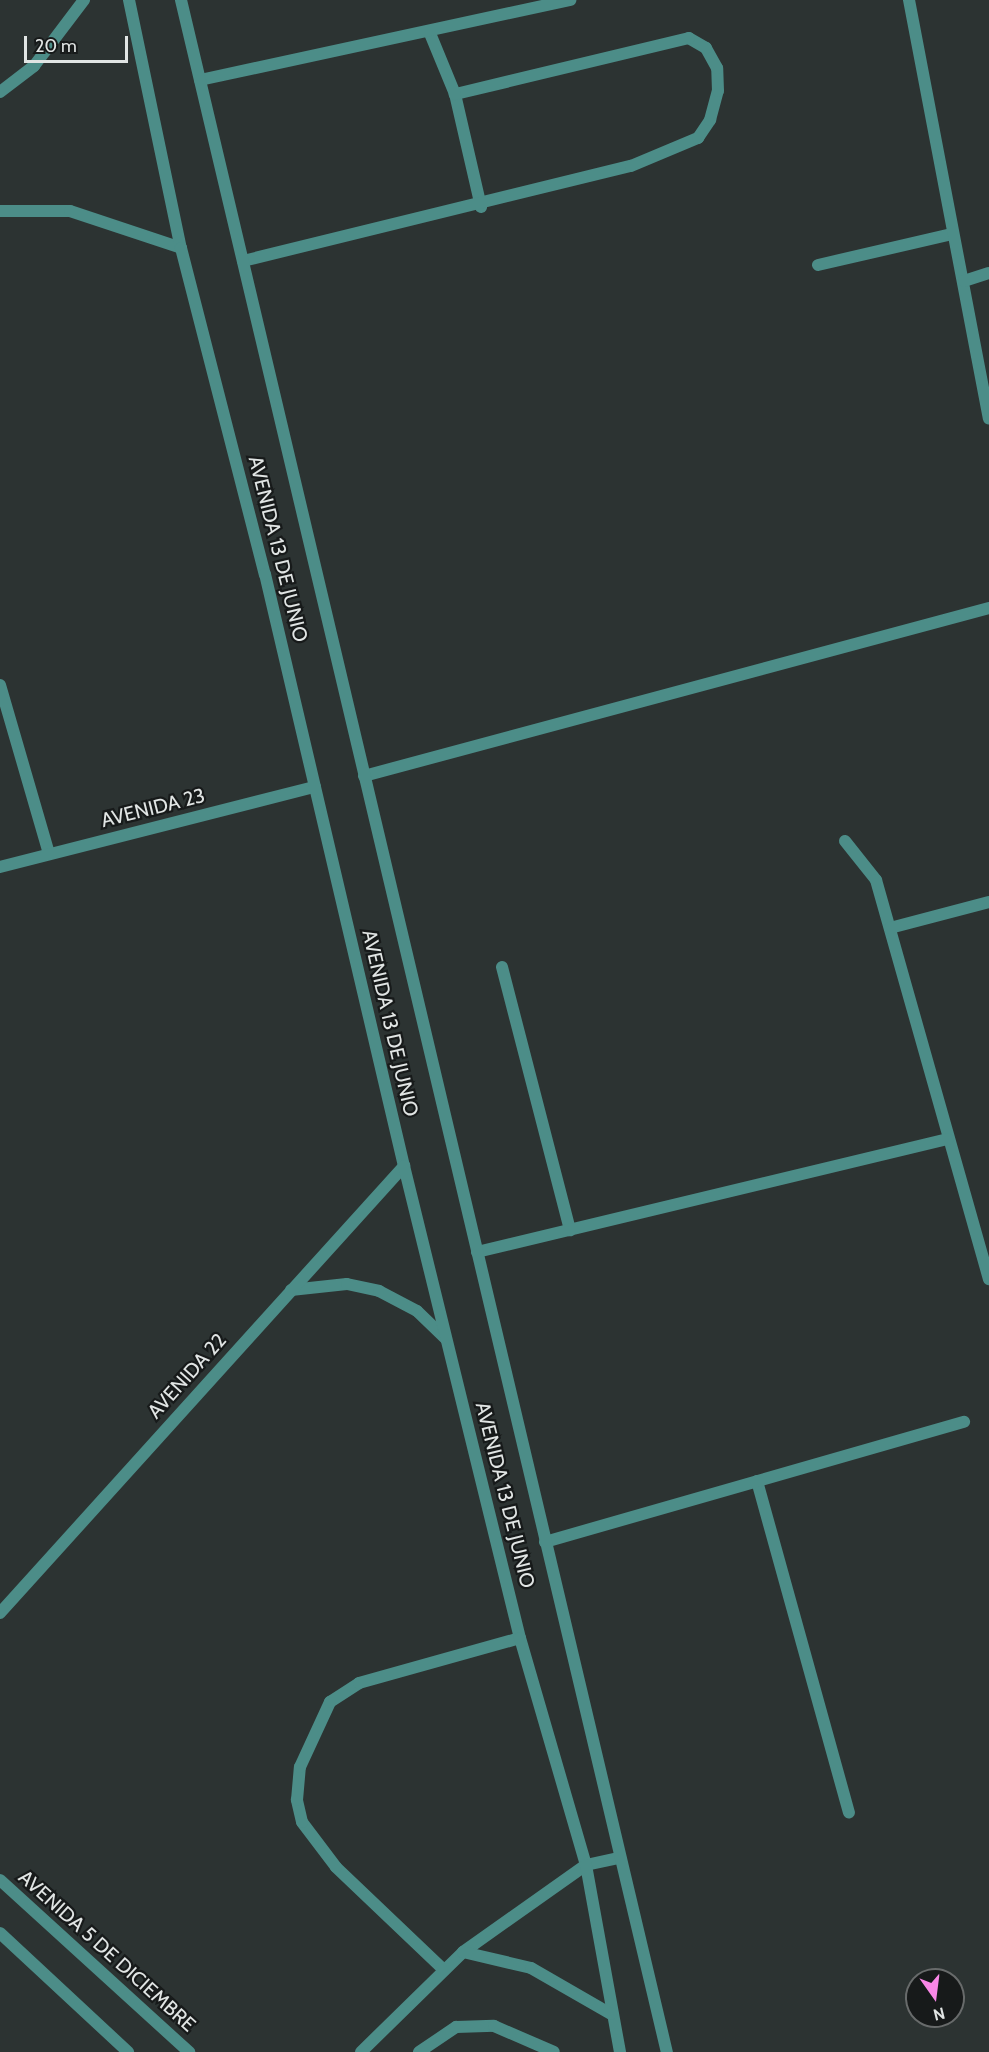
<!DOCTYPE html>
<style>
body{margin:0}
#map{position:relative;width:989px;height:2052px;overflow:hidden;background:#2c3332;font-family:Cabin,sans-serif}
div>[style]{position:absolute}
.service>*{height:12px;margin:-6px;padding:0 6px;transform-origin:6px;border-radius:6px;background:#4c8d88}
.minor>*{height:12px;margin:-6px;padding:0 6px;transform-origin:6px;border-radius:6px;background:#4c8d88}
.tertiary>*{height:12px;margin:-6px;padding:0 6px;transform-origin:6px;border-radius:6px;background:#4c8d88}
span{translate:-50% -50%;white-space:nowrap;text-align:center;line-height:1.15;-webkit-text-stroke:4.5px #171a1a;paint-order:stroke}
.street-label{font-size:20px;color:#e1e5e4}
.north{position:absolute;left:905px;top:1968px;width:60px;height:60px;box-sizing:border-box;background:#171a1a;border:2px solid #686b6b;border-radius:50%;rotate:166deg;font-size:16px;font-weight:700;line-height:24px;text-align:center;color:#e1e5e4}
.north::after{content:'';display:block;margin:auto;width:21px;height:27px;background:#fa87e7;clip-path:polygon(50% 0,100% 100%,50% 72%,0 100%)}
.scale{position:absolute;left:24px;top:36px;width:104px;height:27px;box-sizing:border-box;border:3px solid #e1e5e4;border-top:0;padding-left:8px;font-size:18px;line-height:21px;white-space:nowrap;color:#e1e5e4;-webkit-text-stroke:4px #171a1a;paint-order:stroke}
</style>
<div id="map">
<div class="service">
<div style="left:455px;top:94px;width:116px;rotate:77deg"></div>
<div style="left:243px;top:261px;width:399px;rotate:-13.8deg"></div>
<div style="left:631px;top:166px;width:73px;rotate:-22.7deg"></div>
<div style="left:698px;top:138px;width:22px;rotate:-56deg"></div>
<div style="left:710px;top:120px;width:30px;rotate:-75deg"></div>
<div style="left:718px;top:91px;width:23px;rotate:-92deg"></div>
<div style="left:717px;top:68px;width:23px;rotate:-119deg"></div>
<div style="left:706px;top:48px;width:20px;rotate:-150deg"></div>
<div style="left:689px;top:38px;width:241px;rotate:166.5deg"></div>
<div style="left:455px;top:94px;width:68px;rotate:-112.4deg"></div>
<div style="left:818px;top:265px;width:138px;rotate:-13deg"></div>
<div style="left:502px;top:967px;width:272px;rotate:75.5deg"></div>
<div style="left:757px;top:1481px;width:344px;rotate:74.5deg"></div>
<div style="left:444px;top:1970px;width:149px;rotate:-136.4deg"></div>
<div style="left:336px;top:1867px;width:56px;rotate:-127.1deg"></div>
<div style="left:302px;top:1822px;width:23px;rotate:-103deg"></div>
<div style="left:297px;top:1800px;width:33px;rotate:-85deg"></div>
<div style="left:300px;top:1767px;width:72px;rotate:-65.2deg"></div>
<div style="left:330px;top:1702px;width:35px;rotate:-33deg"></div>
<div style="left:359px;top:1683px;width:167px;rotate:-15.6deg"></div>
<div style="left:419px;top:2052px;width:45px;rotate:-34deg"></div>
<div style="left:456px;top:2027px;width:38px;rotate:-2deg"></div>
<div style="left:494px;top:2026px;width:65px;rotate:23.4deg"></div>
</div>
<div class="minor">
<div style="left:909px;top:0;width:426px;rotate:79.2deg"></div>
<div style="left:200px;top:80px;width:379px;rotate:-12.2deg"></div>
<div style="left:0;top:92px;width:43px;rotate:-37.4deg"></div>
<div style="left:34px;top:66px;width:83px;rotate:-52.9deg"></div>
<div style="left:0;top:211px;width:70px"></div>
<div style="left:70px;top:211px;width:117px;rotate:18.4deg"></div>
<div style="left:964px;top:281px;width:26px;rotate:-18deg"></div>
<div style="left:0;top:685px;width:176px;rotate:73.8deg"></div>
<div style="left:364px;top:776px;width:647px;rotate:-15.05deg"></div>
<div style="left:845px;top:841px;width:50px;rotate:51.5deg"></div>
<div style="left:876px;top:880px;width:415px;rotate:74.2deg"></div>
<div style="left:0;top:867px;width:325px;rotate:-14.3deg"></div>
<div style="left:890px;top:928px;width:102px;rotate:-14.7deg"></div>
<div style="left:477px;top:1252px;width:484px;rotate:-13.5deg"></div>
<div style="left:291px;top:1290px;width:56px;rotate:-6.1deg"></div>
<div style="left:347px;top:1284px;width:33px;rotate:12deg"></div>
<div style="left:379px;top:1291px;width:43px;rotate:27.8deg"></div>
<div style="left:417px;top:1311px;width:40px;rotate:44deg"></div>
<div style="left:545px;top:1542px;width:436px;rotate:-16deg"></div>
<div style="left:0;top:1613px;width:603px;rotate:-47.89deg"></div>
<div style="left:0;top:1880px;width:256px;rotate:42.3deg"></div>
<div style="left:0;top:1933px;width:175px;rotate:42.9deg"></div>
<div style="left:361px;top:2052px;width:143px;rotate:-44.4deg"></div>
<div style="left:463px;top:1952px;width:151px;rotate:-35.3deg"></div>
<div style="left:586px;top:1865px;width:35px;rotate:-12deg"></div>
</div>
<div class="tertiary">
<div style="left:129px;top:0;width:253px;rotate:78.2deg"></div>
<div style="left:181px;top:248px;width:337px;rotate:75.6deg"></div>
<div style="left:265px;top:574px;width:608px;rotate:76.79deg"></div>
<div style="left:404px;top:1166px;width:486px;rotate:76.2deg"></div>
<div style="left:520px;top:1638px;width:236px;rotate:73.8deg"></div>
<div style="left:586px;top:1865px;width:190px;rotate:79.7deg"></div>
<div style="left:181px;top:0;width:2109px;rotate:76.68deg"></div>
<div style="left:463px;top:1952px;width:70px;rotate:13.2deg"></div>
<div style="left:531px;top:1968px;width:92px;rotate:29.9deg"></div>
</div>
<div class="street-label">
<span style="left:278px;top:549px;rotate:76deg">AVENIDA 13 DE JUNIO</span>
<span style="left:153px;top:808px;rotate:-14deg">AVENIDA 23</span>
<span style="left:390px;top:1023px;rotate:77deg">AVENIDA 13 DE JUNIO</span>
<span style="left:187px;top:1376px;rotate:-48deg">AVENIDA 22</span>
<span style="left:505px;top:1495px;rotate:76deg">AVENIDA 13 DE JUNIO</span>
<span style="left:107px;top:1951px;rotate:42deg">AVENIDA 5 DE DICIEMBRE</span>
</div>
<div class="north">N</div>
<div class="scale">20 m</div>
</div>
